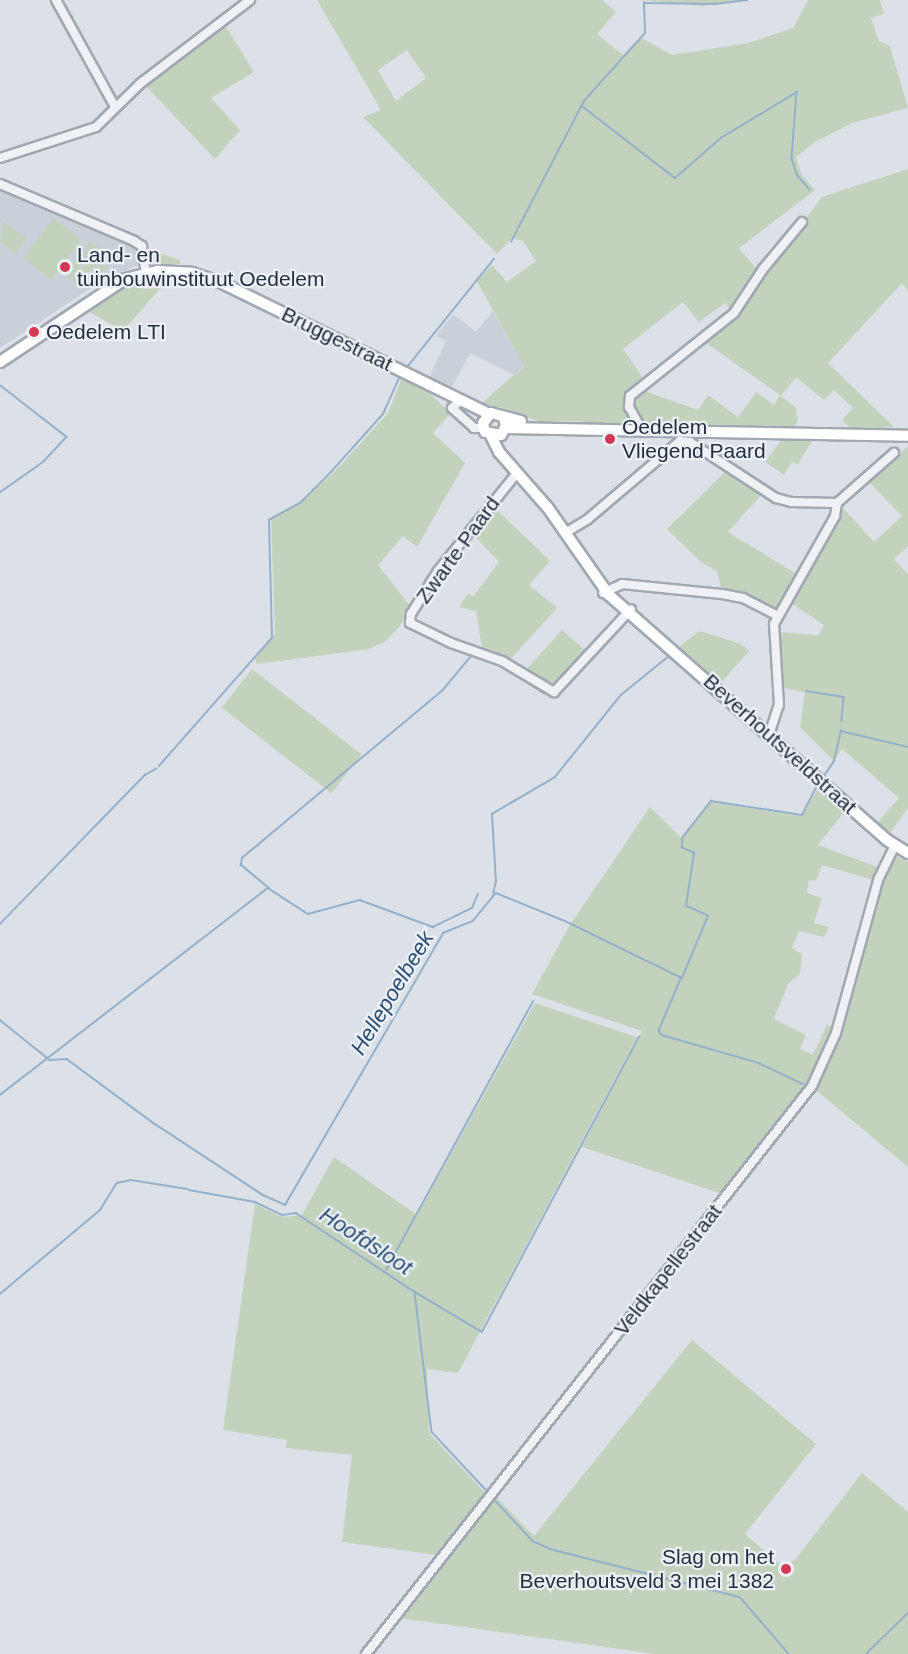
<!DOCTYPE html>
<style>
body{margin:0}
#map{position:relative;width:908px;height:1654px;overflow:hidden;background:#dce1e7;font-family:Helvetica,sans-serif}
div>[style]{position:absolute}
.built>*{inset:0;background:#cad0d9}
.green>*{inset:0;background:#c3d2bd;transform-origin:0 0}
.stream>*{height:1.5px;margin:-0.75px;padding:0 0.75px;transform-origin:0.75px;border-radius:0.75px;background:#94b0ca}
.roads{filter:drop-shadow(2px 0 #a1a8b1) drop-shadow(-2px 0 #a1a8b1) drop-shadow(0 2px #a1a8b1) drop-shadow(0 -2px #a1a8b1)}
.minor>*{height:8px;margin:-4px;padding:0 4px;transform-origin:4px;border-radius:4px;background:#eff1f5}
.major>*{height:10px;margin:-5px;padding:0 5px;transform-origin:5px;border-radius:5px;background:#fff}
.dots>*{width:16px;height:16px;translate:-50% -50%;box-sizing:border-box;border:3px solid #ebf0f5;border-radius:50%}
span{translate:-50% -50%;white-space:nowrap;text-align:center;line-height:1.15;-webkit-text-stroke:4.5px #ebf0f5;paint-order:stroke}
.poi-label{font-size:21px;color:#252f3e}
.left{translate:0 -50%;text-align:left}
.right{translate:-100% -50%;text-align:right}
.street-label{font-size:21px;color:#252f3e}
.water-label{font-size:22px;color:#2d4f74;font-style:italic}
</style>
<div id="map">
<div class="built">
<div style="clip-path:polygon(0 185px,135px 245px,141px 264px,108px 277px,0 348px)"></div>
<div style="clip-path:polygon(493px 311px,524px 366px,514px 375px,470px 353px,451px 389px,429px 378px,446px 341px,436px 336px,453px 314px,476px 332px)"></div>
</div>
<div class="green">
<div style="clip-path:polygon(evenodd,317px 0,602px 0,616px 12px,597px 34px,623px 55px,640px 37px,672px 55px,748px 43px,793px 28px,808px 0,880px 0,884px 14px,871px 18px,879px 41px,890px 46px,908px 108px,852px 123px,815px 142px,796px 157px,801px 174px,815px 190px,739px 248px,759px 272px,733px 312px,725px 303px,699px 322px,683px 302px,623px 349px,645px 381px,628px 396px,640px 426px,584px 425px,583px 421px,540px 422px,500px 407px,481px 404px,524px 366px,477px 281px,492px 265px,507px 282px,536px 261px,523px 241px,512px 238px,497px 254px,363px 117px,381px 110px,317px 0,407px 50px,426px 78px,396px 101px,378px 70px,407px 50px)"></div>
<div style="clip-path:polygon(641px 0,744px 0,702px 6px)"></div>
<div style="clip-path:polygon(225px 25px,254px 72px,211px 98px,240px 130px,215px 159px,146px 86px)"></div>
<div style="clip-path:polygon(908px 169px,908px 291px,902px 283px,828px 363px,894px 427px,853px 430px,842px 420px,853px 408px,834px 390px,824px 400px,796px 377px,781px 396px,796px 408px,798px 421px,792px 429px,645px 426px,630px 400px,639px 389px,698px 410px,708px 395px,738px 417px,756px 392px,774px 405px,780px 395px,702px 340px,729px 319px,822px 197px)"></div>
<div style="left:53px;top:218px;width:36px;height:50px;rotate:37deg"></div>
<div style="clip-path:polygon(3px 221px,26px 239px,15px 254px,0 242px)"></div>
<div style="left:90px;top:241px;width:20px;height:8px;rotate:37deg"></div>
<div style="left:84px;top:249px;width:8px;height:31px;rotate:40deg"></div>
<div style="clip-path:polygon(147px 249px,180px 260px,180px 264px,148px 266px)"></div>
<div style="left:94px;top:256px;width:8px;height:32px;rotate:45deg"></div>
<div style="left:102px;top:262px;width:8px;height:23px;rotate:45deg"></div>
<div style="clip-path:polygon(173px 274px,123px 331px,84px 309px,127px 283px)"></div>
<div style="clip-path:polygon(402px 377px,422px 387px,451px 413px,433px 433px,465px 463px,417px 547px,403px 536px,378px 565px,411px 607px,405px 620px,386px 641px,369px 649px,257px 664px,255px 659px,275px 634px,271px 517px,303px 500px,335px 471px,388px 413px)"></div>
<div style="clip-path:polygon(783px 438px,814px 438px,798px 464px,792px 462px,784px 475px,765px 462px)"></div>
<div style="clip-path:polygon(908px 446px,908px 546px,894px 559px,908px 574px,908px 808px,889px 834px,877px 823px,899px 798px,842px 749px,834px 761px,800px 727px,805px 692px,779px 687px,776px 632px,819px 635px,824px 625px,791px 603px,843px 508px,874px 542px,902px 516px,869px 482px)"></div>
<div style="clip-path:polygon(727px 470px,763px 493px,728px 532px,800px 576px,777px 613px,722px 592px,717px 571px,702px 563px,667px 529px)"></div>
<div style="clip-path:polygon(492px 505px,550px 561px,529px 585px,557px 608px,508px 662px,483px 653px,476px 611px,459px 607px,468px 593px,473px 597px,499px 562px,470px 531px)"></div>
<div style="clip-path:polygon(562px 630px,588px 653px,554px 689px,524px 672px)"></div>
<div style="clip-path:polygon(699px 631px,741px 644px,749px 651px,720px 684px,679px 647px)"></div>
<div style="left:252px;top:669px;width:139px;height:49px;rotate:38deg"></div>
<div style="clip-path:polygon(818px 788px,845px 811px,818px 845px,877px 867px,874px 880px,822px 865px,816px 881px,809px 880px,807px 893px,822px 898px,814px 923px,829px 927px,824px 937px,799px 931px,792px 948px,802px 954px,800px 974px,788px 984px,774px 1019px,806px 1035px,800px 1049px,813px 1055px,827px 1025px,834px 1027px,807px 1085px,722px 1194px,582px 1147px,642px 1031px,532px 994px,570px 925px,650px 807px,682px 839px,710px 802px,802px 816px)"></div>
<div style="clip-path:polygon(895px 856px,908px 862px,908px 1167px,816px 1090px,843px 1031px,886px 870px)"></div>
<div style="clip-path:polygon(535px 1003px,637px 1037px,458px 1373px,427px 1369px,429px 1433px,486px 1494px,437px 1555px,342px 1542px,352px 1455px,286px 1448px,287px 1440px,223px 1430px,255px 1204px,283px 1217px,302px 1215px,334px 1157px,417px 1215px)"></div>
<div style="clip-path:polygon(692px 1340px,816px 1444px,745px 1534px,782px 1566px,795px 1560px,862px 1473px,908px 1512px,908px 1654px,655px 1654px,399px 1618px,495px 1496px,534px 1536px)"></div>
</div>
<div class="stream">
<div style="left:582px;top:106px;width:118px;rotate:37.7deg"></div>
<div style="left:675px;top:178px;width:61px;rotate:-41deg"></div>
<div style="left:721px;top:138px;width:89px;rotate:-31.2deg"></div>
<div style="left:797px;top:92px;width:67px;rotate:94.3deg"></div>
<div style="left:792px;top:159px;width:18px;rotate:71deg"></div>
<div style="left:798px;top:176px;width:18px;rotate:49deg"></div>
<div style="left:511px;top:242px;width:159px;rotate:-62.6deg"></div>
<div style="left:584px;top:101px;width:91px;rotate:-48.1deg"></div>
<div style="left:645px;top:33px;width:30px;rotate:-92deg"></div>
<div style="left:644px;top:3px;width:71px;rotate:0.8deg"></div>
<div style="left:715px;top:4px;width:32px;rotate:-7deg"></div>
<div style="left:408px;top:366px;width:137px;rotate:-51.2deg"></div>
<div style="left:0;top:385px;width:85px;rotate:37.8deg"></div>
<div style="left:67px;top:437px;width:34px;rotate:133deg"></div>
<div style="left:44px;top:462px;width:54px;rotate:144.8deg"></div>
<div style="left:792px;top:601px;width:14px;rotate:-60deg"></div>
<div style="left:517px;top:675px;width:32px;rotate:34deg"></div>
<div style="left:806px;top:691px;width:38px;rotate:9deg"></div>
<div style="left:844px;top:697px;width:24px;rotate:95deg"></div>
<div style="left:159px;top:766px;width:171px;rotate:-48.6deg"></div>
<div style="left:272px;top:638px;width:118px;rotate:-91.5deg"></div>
<div style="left:269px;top:520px;width:37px;rotate:-29deg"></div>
<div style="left:301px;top:502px;width:42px;rotate:-45deg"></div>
<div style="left:331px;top:472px;width:78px;rotate:-48.1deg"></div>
<div style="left:383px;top:414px;width:42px;rotate:-65.9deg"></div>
<div style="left:824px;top:776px;width:18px;rotate:-56deg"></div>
<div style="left:834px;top:761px;width:31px;rotate:-77deg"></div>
<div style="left:841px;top:731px;width:69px;rotate:13.4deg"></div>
<div style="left:267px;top:887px;width:34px;rotate:-140deg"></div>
<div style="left:241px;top:865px;width:7px;rotate:-82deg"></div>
<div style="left:242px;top:858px;width:261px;rotate:-39.9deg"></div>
<div style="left:442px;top:691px;width:47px;rotate:-50.2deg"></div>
<div style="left:472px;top:655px;width:33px;rotate:20deg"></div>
<div style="left:493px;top:893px;width:11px;rotate:-75deg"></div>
<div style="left:496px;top:882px;width:68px;rotate:-93.4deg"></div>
<div style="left:492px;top:814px;width:73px;rotate:-30.4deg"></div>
<div style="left:555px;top:777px;width:105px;rotate:-51.2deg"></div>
<div style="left:621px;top:695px;width:62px;rotate:-39.1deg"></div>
<div style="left:0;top:924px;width:208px;rotate:-45.8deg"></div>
<div style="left:145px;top:775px;width:13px;rotate:-29deg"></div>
<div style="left:681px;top:979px;width:56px;rotate:112.9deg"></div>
<div style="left:659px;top:1031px;width:5px;rotate:53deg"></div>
<div style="left:662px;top:1035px;width:101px;rotate:16.1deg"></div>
<div style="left:759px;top:1063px;width:49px;rotate:25.5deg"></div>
<div style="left:0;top:1020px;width:64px;rotate:38.7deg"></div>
<div style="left:50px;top:1060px;width:17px;rotate:-3deg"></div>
<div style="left:67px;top:1059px;width:109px;rotate:36.5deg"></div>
<div style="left:155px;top:1124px;width:129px;rotate:33.3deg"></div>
<div style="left:263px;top:1195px;width:24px;rotate:24deg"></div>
<div style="left:285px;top:1205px;width:315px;rotate:-59.8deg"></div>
<div style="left:443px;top:933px;width:32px;rotate:-22deg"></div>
<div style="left:473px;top:921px;width:36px;rotate:-51deg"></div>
<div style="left:496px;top:893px;width:74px;rotate:22.1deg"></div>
<div style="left:565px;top:921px;width:130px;rotate:26deg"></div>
<div style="left:682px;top:978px;width:67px;rotate:-67.2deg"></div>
<div style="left:708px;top:916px;width:24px;rotate:-156deg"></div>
<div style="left:686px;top:906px;width:54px;rotate:-81.4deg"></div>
<div style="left:694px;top:853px;width:13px;rotate:-157deg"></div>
<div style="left:682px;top:848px;width:10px;rotate:-90deg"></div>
<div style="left:682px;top:838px;width:47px;rotate:-51.9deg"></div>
<div style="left:711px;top:801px;width:92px;rotate:8.7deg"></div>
<div style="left:802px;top:815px;width:33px;rotate:-63deg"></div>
<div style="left:0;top:1095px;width:339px;rotate:-37.7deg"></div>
<div style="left:268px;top:888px;width:48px;rotate:33deg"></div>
<div style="left:308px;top:914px;width:54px;rotate:-15.1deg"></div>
<div style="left:360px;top:900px;width:78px;rotate:20.3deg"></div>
<div style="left:433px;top:927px;width:43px;rotate:-26deg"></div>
<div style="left:472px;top:908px;width:15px;rotate:-67deg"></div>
<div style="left:189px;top:1190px;width:67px;rotate:10.3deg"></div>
<div style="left:255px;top:1202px;width:31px;rotate:25deg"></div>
<div style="left:283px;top:1215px;width:13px;rotate:-9deg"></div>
<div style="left:296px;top:1213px;width:143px;rotate:33.6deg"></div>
<div style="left:415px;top:1292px;width:141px;rotate:83.1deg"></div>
<div style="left:432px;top:1432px;width:82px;rotate:47deg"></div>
<div style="left:386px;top:1270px;width:306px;rotate:-61.3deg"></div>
<div style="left:415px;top:1292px;width:78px;rotate:30.8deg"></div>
<div style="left:482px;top:1332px;width:334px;rotate:-62deg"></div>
<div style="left:0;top:1294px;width:131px;rotate:-40deg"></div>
<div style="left:100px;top:1210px;width:32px;rotate:-58deg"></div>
<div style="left:117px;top:1183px;width:14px;rotate:-12deg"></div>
<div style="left:131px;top:1180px;width:57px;rotate:9.1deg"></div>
<div style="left:493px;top:1498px;width:59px;rotate:47.1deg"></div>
<div style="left:533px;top:1541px;width:19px;rotate:25deg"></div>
<div style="left:550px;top:1549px;width:196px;rotate:14.2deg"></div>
<div style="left:740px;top:1597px;width:75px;rotate:49.3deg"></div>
<div style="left:866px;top:1654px;width:59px;rotate:-44.3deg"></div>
</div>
<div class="roads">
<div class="minor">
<div style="left:56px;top:0;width:122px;rotate:61.1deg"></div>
<div style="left:0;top:158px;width:101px;rotate:-17.9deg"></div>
<div style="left:96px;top:127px;width:63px;rotate:-44.4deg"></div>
<div style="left:141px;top:83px;width:137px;rotate:-37.3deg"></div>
<div style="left:0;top:184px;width:146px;rotate:23deg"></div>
<div style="left:134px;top:241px;width:9px;rotate:32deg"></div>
<div style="left:142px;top:246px;width:27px;rotate:82deg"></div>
<div style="left:461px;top:400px;width:12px;rotate:138deg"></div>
<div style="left:452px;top:408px;width:30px;rotate:42deg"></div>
<div style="left:474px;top:428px;width:9px"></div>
<div style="left:643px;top:432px;width:29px;rotate:-119deg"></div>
<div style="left:629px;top:407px;width:11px;rotate:-85deg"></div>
<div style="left:630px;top:396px;width:133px;rotate:-38.6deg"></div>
<div style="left:734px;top:313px;width:53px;rotate:-56.6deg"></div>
<div style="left:763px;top:269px;width:61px;rotate:-50.3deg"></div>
<div style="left:517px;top:473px;width:126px;rotate:128.9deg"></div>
<div style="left:438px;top:571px;width:51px;rotate:122.1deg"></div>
<div style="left:411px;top:614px;width:9px;rotate:96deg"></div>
<div style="left:410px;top:623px;width:46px;rotate:26deg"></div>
<div style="left:451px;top:643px;width:54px;rotate:19.4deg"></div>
<div style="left:502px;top:661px;width:61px;rotate:30.8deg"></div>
<div style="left:554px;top:692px;width:113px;rotate:-47.1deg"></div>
<div style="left:565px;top:533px;width:27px;rotate:-31deg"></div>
<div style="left:588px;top:519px;width:121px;rotate:-40.3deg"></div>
<div style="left:680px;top:441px;width:10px;rotate:6deg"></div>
<div style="left:690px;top:442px;width:103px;rotate:33.1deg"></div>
<div style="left:776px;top:498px;width:16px;rotate:15deg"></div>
<div style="left:791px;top:502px;width:46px;rotate:1.2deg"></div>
<div style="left:837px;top:503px;width:76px;rotate:-41.3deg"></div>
<div style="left:603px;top:593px;width:21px;rotate:-25deg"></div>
<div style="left:622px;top:584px;width:100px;rotate:5.7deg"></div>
<div style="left:722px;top:594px;width:21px;rotate:11deg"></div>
<div style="left:743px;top:598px;width:39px;rotate:27deg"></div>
<div style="left:769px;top:735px;width:32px;rotate:-72deg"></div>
<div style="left:779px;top:705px;width:81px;rotate:-93.5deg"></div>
<div style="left:774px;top:624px;width:124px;rotate:-60.5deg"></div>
<div style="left:835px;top:516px;width:13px;rotate:-81deg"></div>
<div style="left:366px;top:1654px;width:722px;rotate:-51.86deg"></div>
<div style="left:812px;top:1086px;width:58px;rotate:-65.6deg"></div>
<div style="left:836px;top:1033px;width:159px;rotate:-74.6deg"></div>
<div style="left:878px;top:880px;width:39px;rotate:-64deg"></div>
</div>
<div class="major">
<div style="left:0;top:362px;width:150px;rotate:-33.6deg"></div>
<div style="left:125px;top:279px;width:34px;rotate:-14deg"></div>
<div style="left:158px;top:271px;width:34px;rotate:3deg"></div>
<div style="left:192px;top:273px;width:32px;rotate:18deg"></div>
<div style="left:222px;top:283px;width:297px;rotate:26.1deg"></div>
<div style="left:504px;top:418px;width:8px;rotate:76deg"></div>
<div style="left:506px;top:426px;width:10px;rotate:119deg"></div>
<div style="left:501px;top:435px;width:16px;rotate:-169deg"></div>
<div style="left:485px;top:432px;width:9px;rotate:-103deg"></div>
<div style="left:483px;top:423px;width:13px;rotate:-51deg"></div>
<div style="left:491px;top:413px;width:31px;rotate:15deg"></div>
<div style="left:506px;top:428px;width:402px;rotate:1.1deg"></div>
<div style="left:491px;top:436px;width:18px;rotate:63deg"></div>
<div style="left:499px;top:452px;width:74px;rotate:48.8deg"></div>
<div style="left:548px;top:508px;width:106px;rotate:55deg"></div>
<div style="left:609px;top:595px;width:371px;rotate:41.4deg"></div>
<div style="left:887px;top:840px;width:25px;rotate:32deg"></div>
</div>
</div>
<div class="dots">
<div style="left:65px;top:267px;background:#d53855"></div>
<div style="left:34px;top:332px;background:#d53855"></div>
<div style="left:610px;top:439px;background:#d53855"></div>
<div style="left:786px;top:1569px;background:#d53855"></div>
</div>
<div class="poi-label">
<span class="left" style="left:77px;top:267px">Land- en<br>tuinbouwinstituut Oedelem</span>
<span class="left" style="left:46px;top:332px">Oedelem LTI</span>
<span class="left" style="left:622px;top:439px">Oedelem<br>Vliegend Paard</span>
<span class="right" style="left:774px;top:1569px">Slag om het<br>Beverhoutsveld 3 mei 1382</span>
</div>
<div class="street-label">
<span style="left:337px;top:339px;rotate:26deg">Bruggestraat</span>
<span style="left:458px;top:550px;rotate:-54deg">Zwarte Paard</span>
<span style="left:780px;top:744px;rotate:42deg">Beverhoutsveldstraat</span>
<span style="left:668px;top:1270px;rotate:-52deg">Veldkapellestraat</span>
</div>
<div class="water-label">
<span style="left:392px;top:993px;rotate:-59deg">Hellepoelbeek</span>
<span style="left:366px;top:1241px;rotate:33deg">Hoofdsloot</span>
</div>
</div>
